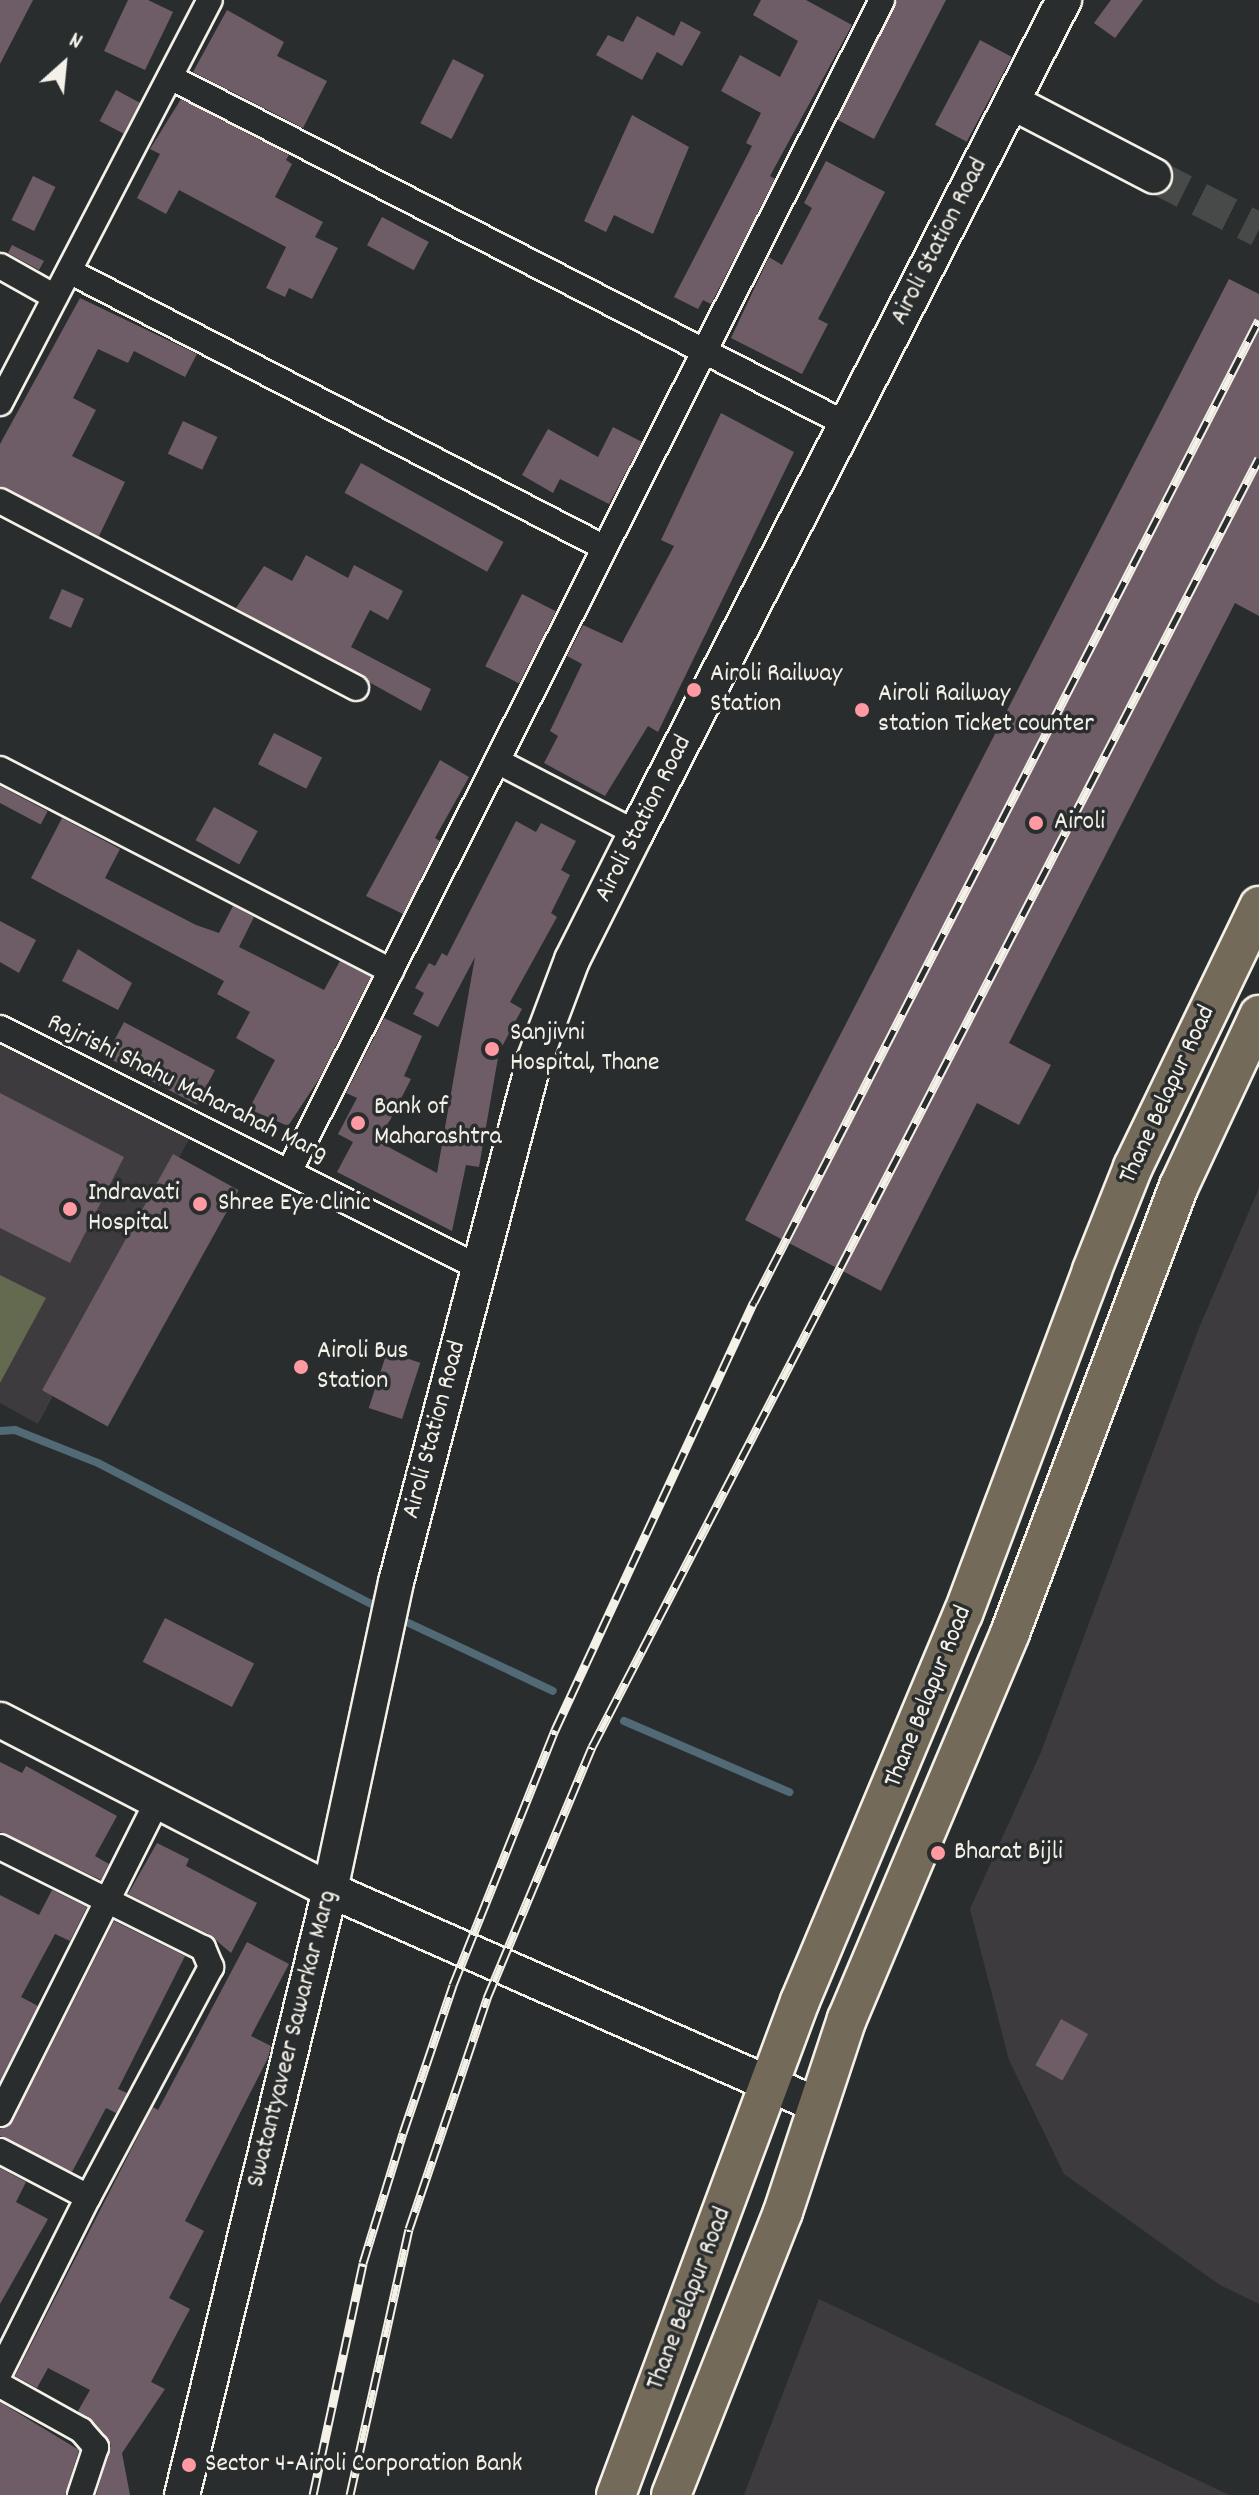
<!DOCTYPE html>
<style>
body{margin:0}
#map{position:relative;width:1259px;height:2495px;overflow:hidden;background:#2a2d2e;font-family:Dekko,sans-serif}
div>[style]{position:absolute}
.built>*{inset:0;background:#3e3b3f}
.green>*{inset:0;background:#646a50}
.stream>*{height:8px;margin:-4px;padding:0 4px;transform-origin:4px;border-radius:4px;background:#526976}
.building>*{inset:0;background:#6e5d66;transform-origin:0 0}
.secondary-tunnel>*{height:34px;margin-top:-17px;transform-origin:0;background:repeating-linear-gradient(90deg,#484a4a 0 34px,transparent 0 51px)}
.roads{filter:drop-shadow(2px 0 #f4f1e8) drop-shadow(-2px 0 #f4f1e8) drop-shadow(0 2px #f4f1e8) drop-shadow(0 -2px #f4f1e8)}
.street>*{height:24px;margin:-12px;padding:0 12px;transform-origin:12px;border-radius:12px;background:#2a2d2e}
.secondary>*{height:34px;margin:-17px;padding:0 17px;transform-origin:17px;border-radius:17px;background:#2a2d2e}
.primary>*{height:38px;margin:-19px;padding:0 19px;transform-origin:19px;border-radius:19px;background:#746a5a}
.rail>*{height:9px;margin-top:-4.5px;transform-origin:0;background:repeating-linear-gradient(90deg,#2a2d2e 0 18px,#f4f1e8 0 36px);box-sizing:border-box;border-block:2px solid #f4f1e8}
.dots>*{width:22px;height:22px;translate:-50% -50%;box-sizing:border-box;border:4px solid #2a2d2e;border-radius:50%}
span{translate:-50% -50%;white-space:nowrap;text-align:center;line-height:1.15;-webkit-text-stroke:7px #2a2d2e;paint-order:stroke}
.street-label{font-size:26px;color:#f4f1e8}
.poi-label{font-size:26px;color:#f4f1e8}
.left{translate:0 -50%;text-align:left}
.north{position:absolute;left:24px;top:24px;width:80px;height:80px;-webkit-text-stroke:6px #2a2d2e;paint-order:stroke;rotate:27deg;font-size:22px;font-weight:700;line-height:32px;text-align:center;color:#f4f1e8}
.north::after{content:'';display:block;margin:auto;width:28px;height:36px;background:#f4f1e8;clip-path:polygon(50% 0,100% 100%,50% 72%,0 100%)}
</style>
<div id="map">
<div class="built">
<div style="clip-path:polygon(0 1035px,197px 1124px,38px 1424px,0 1403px)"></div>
<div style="clip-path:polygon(1259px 1188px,1259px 2304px,1220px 2285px,1064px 2174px,1009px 2060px,970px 1909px,1041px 1752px,1199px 1328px)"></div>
<div style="clip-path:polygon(819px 2299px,1229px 2495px,744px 2495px)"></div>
</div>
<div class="green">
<div style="clip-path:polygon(0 1275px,46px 1298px,0 1383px)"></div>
</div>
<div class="stream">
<div style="left:0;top:1431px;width:15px;rotate:-4deg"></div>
<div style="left:15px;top:1430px;width:89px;rotate:21.7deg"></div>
<div style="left:98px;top:1463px;width:321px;rotate:27.3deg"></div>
<div style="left:398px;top:1618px;width:171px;rotate:25.2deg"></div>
<div style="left:624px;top:1721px;width:180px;rotate:23.3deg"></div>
</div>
<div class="building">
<div style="clip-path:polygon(0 0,33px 0,0 64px)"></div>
<div style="clip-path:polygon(128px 0,148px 0,173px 12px,145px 70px,104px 51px)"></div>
<div style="clip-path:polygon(761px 0,806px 0,852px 25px,770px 176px,775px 179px,711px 304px,703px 300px,698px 309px,674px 297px,752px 146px,746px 143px,761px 113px,721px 91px,740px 55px,780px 77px,798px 41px,753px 15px)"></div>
<div style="clip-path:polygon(897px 0,946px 0,874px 139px,838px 120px)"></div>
<div style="clip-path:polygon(1111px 0,1143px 0,1115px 38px,1094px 23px)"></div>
<div style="clip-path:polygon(227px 10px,284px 42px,277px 56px,327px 81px,303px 128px,193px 72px)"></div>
<div style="clip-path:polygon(637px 16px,674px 36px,681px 21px,701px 32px,682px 66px,657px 52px,642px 80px,596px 55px,608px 35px,623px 42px)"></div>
<div style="left:980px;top:40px;width:36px;height:96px;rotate:28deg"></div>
<div style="left:453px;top:59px;width:35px;height:72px;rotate:27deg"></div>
<div style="left:116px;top:90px;width:27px;height:35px;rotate:28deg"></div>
<div style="clip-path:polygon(181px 99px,289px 155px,286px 160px,292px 164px,275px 197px,323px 222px,315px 237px,338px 248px,312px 299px,289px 288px,285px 297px,266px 288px,286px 247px,179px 190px,166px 214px,137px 198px,160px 154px,150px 149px)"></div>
<div style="clip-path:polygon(632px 115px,689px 147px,653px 234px,614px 215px,606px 232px,584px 221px)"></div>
<div style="clip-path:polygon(826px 161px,885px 192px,818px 319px,828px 324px,802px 374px,731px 338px,769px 257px,782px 265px,812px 208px,804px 203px)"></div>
<div style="left:33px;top:176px;width:25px;height:49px;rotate:26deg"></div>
<div style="left:382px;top:217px;width:53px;height:32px;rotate:28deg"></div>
<div style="clip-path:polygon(12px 245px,44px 261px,39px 270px,8px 253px)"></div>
<div style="clip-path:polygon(1229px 279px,1259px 294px,1259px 616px,1235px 603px,1009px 1043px,1051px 1065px,1019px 1125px,977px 1103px,881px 1291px,745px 1220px)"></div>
<div style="clip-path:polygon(80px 298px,197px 354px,185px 377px,134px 351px,128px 363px,98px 349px,73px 398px,96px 410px,72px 456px,125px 482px,99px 536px,0 486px,0 444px)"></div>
<div style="clip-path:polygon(721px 413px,794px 452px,658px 732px,648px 726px,605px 796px,544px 763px,558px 736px,550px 731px,582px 664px,567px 656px,583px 625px,622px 643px,674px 546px,661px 540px)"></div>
<div style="left:183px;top:421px;width:38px;height:36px;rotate:25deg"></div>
<div style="clip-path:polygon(613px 427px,642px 442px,609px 504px,560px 479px,553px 493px,522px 475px,548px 429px,598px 457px)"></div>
<div style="left:361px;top:463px;width:163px;height:34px;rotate:29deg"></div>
<div style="clip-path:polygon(306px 555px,348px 578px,354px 565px,403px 591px,388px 620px,370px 610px,351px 647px,431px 689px,421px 711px,236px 608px,264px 566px,292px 581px)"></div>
<div style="left:62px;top:589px;width:24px;height:32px;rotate:24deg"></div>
<div style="left:522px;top:594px;width:38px;height:81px;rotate:27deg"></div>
<div style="left:274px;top:733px;width:54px;height:35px;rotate:27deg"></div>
<div style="clip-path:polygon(440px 760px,469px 777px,435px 838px,440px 841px,403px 914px,366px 896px)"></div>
<div style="left:0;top:786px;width:54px;height:15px;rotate:28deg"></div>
<div style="left:214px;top:807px;width:50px;height:38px;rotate:29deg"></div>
<div style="clip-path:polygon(62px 818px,120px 849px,105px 878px,196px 925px,219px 933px,233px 906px,254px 917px,239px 947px,324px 990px,340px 961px,371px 977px,319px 1079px,288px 1126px,249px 1109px,275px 1060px,236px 1038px,250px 1012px,217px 994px,224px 981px,31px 878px)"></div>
<div style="clip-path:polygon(516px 821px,536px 832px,541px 823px,576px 841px,561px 870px,570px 875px,551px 913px,557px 917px,510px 1002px,522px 1009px,499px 1052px,479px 1167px,466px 1165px,452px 1231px,337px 1172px,353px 1142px,338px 1134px,357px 1098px,346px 1093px,384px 1018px,422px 1036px,404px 1076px,411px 1079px,379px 1142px,437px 1173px,475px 957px,438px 1027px,413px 1014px,424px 993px,415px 988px,429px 963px,435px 966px,442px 953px,447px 956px)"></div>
<div style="clip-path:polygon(0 921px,36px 940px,19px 973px,0 962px)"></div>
<div style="clip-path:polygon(78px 949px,132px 983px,118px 1010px,62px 981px)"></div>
<div style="left:124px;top:1022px;width:103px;height:39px;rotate:28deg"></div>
<div style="clip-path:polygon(0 1093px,124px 1157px,70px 1263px,0 1228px)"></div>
<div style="left:173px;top:1154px;width:75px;height:270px;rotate:29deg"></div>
<div style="left:387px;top:1352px;width:35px;height:59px;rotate:18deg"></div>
<div style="left:165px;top:1618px;width:100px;height:49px;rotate:27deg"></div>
<div style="clip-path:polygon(0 1762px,22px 1773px,26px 1766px,117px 1816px,95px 1856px,109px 1864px,101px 1880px,0 1832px)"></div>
<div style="clip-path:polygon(157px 1843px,189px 1859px,186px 1866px,257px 1903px,231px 1953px,210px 1935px,128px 1894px)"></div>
<div style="clip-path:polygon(52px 1890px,87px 1907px,70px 1941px,55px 1934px,21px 1997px,38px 2006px,0 2081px,0 1895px,39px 1915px)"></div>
<div style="clip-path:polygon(114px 1921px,185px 1956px,118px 2089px,127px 2093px,116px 2113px,106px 2108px,72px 2172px,0 2136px,0 2129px,13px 2121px)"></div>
<div style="clip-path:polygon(247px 1942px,289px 1964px,251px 2036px,271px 2046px,268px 2058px,185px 2221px,204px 2231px,169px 2298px,190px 2309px,151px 2382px,165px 2389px,122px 2453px,130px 2495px,96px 2495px,111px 2445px,78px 2411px,90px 2390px,48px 2368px,37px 2388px,15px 2376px,153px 2107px,158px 2110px)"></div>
<div style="left:1061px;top:2019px;width:31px;height:53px;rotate:29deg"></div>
<div style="clip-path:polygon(0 2168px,26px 2182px,16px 2202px,48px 2219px,0 2304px)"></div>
<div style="clip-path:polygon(0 2402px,79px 2450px,65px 2495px,0 2495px)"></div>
</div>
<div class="secondary-tunnel">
<div style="left:1154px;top:176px;width:118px;rotate:27.2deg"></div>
</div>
<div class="roads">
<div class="street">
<div style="left:170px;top:77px;width:760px;rotate:27.17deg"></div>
<div style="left:0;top:266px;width:63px;rotate:29.4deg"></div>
<div style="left:69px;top:271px;width:603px;rotate:27.33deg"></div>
<div style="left:0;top:403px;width:454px;rotate:-62.5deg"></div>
<div style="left:0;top:501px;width:402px;rotate:27.7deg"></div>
<div style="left:497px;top:761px;width:157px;rotate:27.4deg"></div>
<div style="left:0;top:769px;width:440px;rotate:27.3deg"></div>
<div style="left:0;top:1028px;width:534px;rotate:26.57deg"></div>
<div style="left:290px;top:1170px;width:1311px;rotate:-63.16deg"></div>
<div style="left:0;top:1847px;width:227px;rotate:26.5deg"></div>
<div style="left:203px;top:1948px;width:21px;rotate:67deg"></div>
<div style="left:211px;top:1967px;width:261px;rotate:118.1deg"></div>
<div style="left:88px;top:2197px;width:99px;rotate:-152.4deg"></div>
<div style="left:0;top:2114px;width:349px;rotate:-63.3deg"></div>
<div style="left:0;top:2372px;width:196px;rotate:-63.3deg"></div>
<div style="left:0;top:2385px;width:93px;rotate:29.1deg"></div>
<div style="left:81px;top:2430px;width:23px;rotate:49deg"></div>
<div style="left:96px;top:2447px;width:51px;rotate:108.4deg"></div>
</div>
<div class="secondary">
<div style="left:1012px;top:102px;width:160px;rotate:27.5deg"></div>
<div style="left:0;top:1720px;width:371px;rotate:27.3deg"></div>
<div style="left:330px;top:1890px;width:532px;rotate:23.82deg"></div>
<div style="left:182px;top:2495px;width:623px;rotate:-76.25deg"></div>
<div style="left:330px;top:1890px;width:315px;rotate:-77.9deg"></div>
<div style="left:396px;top:1582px;width:539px;rotate:-75.16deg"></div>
<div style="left:534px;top:1061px;width:108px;rotate:-69.4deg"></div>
<div style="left:572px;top:960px;width:142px;rotate:-63.3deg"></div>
<div style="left:636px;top:833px;width:937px;rotate:-62.81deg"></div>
</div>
<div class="primary">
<div style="left:616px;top:2495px;width:527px;rotate:-69.57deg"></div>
<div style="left:800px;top:2001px;width:420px;rotate:-67.2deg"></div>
<div style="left:963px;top:1614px;width:367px;rotate:-69.4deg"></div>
<div style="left:1092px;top:1270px;width:111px;rotate:-68.3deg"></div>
<div style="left:1133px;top:1167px;width:290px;rotate:-64.2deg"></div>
<div style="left:671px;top:2495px;width:304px;rotate:-68.4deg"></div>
<div style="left:783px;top:2212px;width:203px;rotate:-71.7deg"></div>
<div style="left:847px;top:2019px;width:419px;rotate:-67.1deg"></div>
<div style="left:1010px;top:1633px;width:478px;rotate:-69.3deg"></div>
<div style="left:1179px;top:1186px;width:189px;rotate:-64.9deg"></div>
</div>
</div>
<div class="rail">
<div style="left:313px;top:2495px;width:237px;rotate:-77.8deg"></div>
<div style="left:363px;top:2263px;width:136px;rotate:-72.9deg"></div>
<div style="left:403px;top:2133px;width:156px;rotate:-71.3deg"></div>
<div style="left:453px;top:1985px;width:275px;rotate:-68.2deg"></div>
<div style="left:555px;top:1730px;width:472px;rotate:-65.1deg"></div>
<div style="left:754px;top:1302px;width:1104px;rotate:-62.79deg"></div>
<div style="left:350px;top:2495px;width:272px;rotate:-77.5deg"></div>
<div style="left:409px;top:2229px;width:244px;rotate:-71.3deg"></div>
<div style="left:487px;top:1998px;width:272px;rotate:-67.3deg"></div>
<div style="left:592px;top:1747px;width:1451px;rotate:-62.64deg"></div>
</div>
<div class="dots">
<div style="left:694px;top:690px;background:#ff9aa2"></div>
<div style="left:862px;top:710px;background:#ff9aa2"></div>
<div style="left:1036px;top:823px;background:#ff9aa2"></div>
<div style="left:492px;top:1049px;background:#ff9aa2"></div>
<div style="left:358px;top:1123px;background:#ff9aa2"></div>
<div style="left:200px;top:1204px;background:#ff9aa2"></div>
<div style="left:70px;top:1209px;background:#ff9aa2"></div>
<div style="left:301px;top:1367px;background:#ff9aa2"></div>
<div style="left:938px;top:1853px;background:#ff9aa2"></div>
<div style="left:189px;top:2465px;background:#ff9aa2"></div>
</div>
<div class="street-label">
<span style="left:940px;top:242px;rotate:-63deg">Airoli Station Road</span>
<span style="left:644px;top:819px;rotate:-63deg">Airoli Station Road</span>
<span style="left:187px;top:1089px;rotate:26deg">Rajrishi Shahu Maharahah Marg</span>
<span style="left:1168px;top:1095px;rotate:-65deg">Thane Belapur Road</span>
<span style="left:435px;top:1430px;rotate:-75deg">Airoli Station Road</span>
<span style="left:929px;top:1697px;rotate:-68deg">Thane Belapur Road</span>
<span style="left:293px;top:2039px;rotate:-76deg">Swatantyaveer Sawarkar Marg</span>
<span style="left:690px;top:2299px;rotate:-69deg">Thane Belapur Road</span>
</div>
<div class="poi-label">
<span class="left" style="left:710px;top:690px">Airoli Railway<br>Station</span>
<span class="left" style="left:878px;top:710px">Airoli Railway<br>station Ticket counter</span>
<span class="left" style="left:1054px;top:823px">Airoli</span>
<span class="left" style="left:510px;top:1049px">Sanjivni<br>Hospital, Thane</span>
<span class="left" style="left:374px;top:1123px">Bank of<br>Maharashtra</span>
<span class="left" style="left:88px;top:1209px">Indravati<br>Hospital</span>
<span class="left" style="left:218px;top:1204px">Shree Eye Clinic</span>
<span class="left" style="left:317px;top:1367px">Airoli Bus<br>Station</span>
<span class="left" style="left:954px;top:1853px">Bharat Bijli</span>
<span class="left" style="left:205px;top:2465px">Sector 4-Airoli Corporation Bank</span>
</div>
<div class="north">N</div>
</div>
